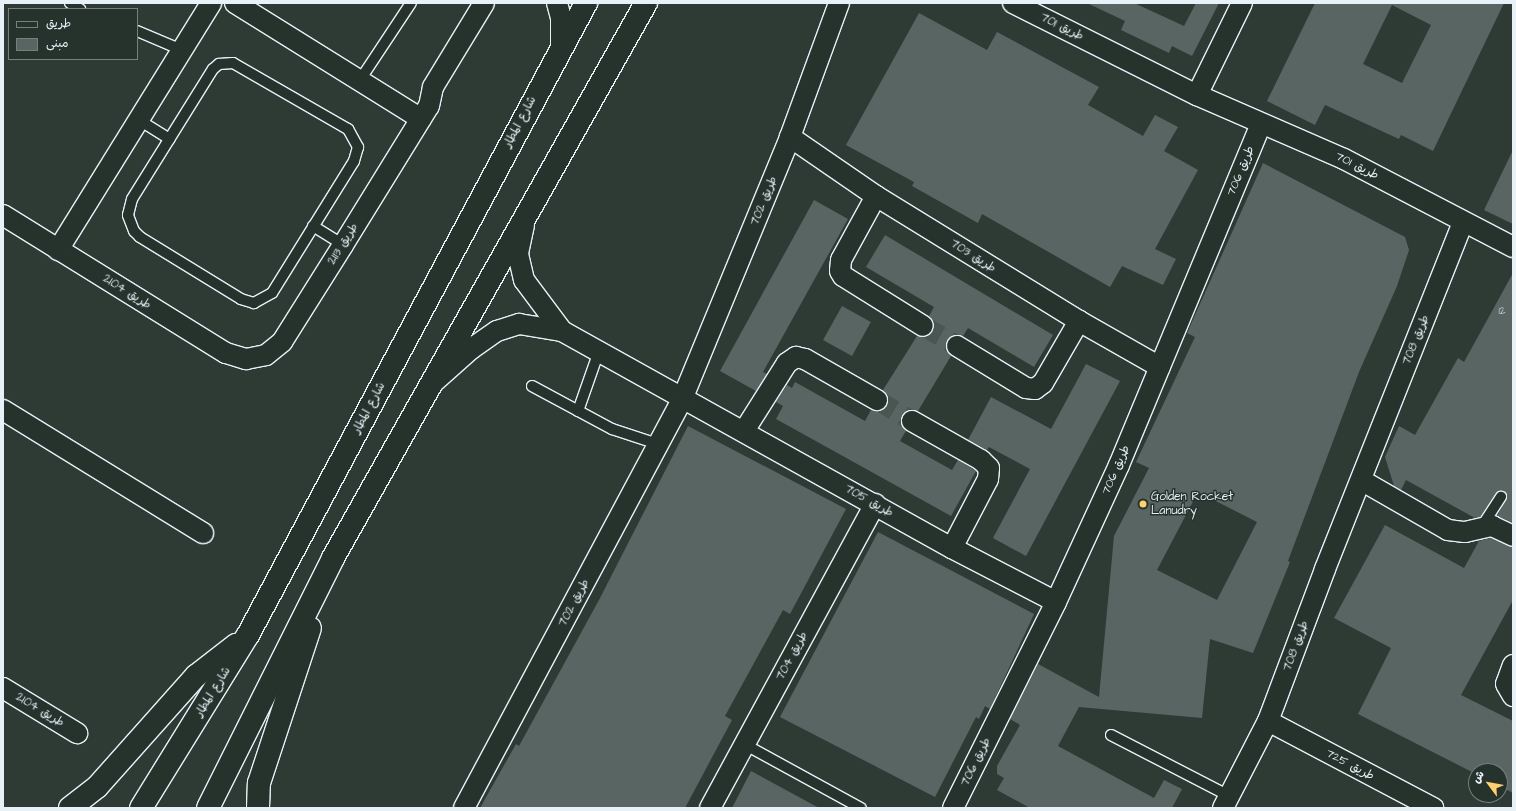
<!DOCTYPE html>
<meta charset="utf-8">
<style>
body{margin:0}
#map{position:relative;width:1516px;height:811px;overflow:hidden;background:#2e3b35;font-family:"Architects Daughter","Playpen Sans Arabic",sans-serif}
div>[style]{position:absolute}
.building>*{inset:0;background:#596563;transform-origin:0 0}
.minor-tunnel>*{height:20px;margin-top:-10px;transform-origin:0;background:repeating-linear-gradient(90deg,#4a5652 0 20px,transparent 0 30px)}
.roads{filter:drop-shadow(1px 0 #e8f1f8) drop-shadow(-1px 0 #e8f1f8) drop-shadow(0 1px #e8f1f8) drop-shadow(0 -1px #e8f1f8)}
.service>*{height:10px;margin:-5px;padding:0 5px;transform-origin:5px;border-radius:5px;background:#26332d}
.minor>*{height:20px;margin:-10px;padding:0 10px;transform-origin:10px;border-radius:10px;background:#26332d}
.primary>*{height:22px;margin:-11px;padding:0 11px;transform-origin:11px;border-radius:11px;background:#26332d}
.dots>*{width:11px;height:11px;translate:-50% -50%;box-sizing:border-box;border:2px solid #26332d;border-radius:50%}
span{translate:-50% -50%;white-space:nowrap;text-align:center;line-height:1.15;-webkit-text-stroke:3px #26332d;paint-order:stroke}
.number-label{font-size:10px;color:#c4ced3}
.number-label span{-webkit-text-stroke-width:0}
.street-label{font-size:12px;color:#e8f1f8}
.poi-label{font-size:12px;color:#e8f1f8}
.left{translate:0 -50%;text-align:left}
.frame{position:absolute;inset:0;border:4px solid #e8f1f8;pointer-events:none}
.legend{position:absolute;left:8px;top:8px;width:130px;height:52px;box-sizing:border-box;background:#26332d;border:1px solid #747f7e;margin:0;padding:5px 7px;list-style:none;font-size:12px;color:#e8f1f8}
.legend li{display:flex;align-items:center;gap:8px;height:20px}
.legend b{width:20px;border:1px solid #747f7e}
.north{position:absolute;left:1468px;top:763px;width:40px;height:40px;box-sizing:border-box;background:#26332d;border:1px solid #747f7e;border-radius:50%;rotate:302deg;font-size:11px;font-weight:700;line-height:16px;text-align:center;color:#e8f1f8}
.north::after{content:'';display:block;margin:auto;width:14px;height:18px;background:#ffd166;clip-path:polygon(50% 0,100% 100%,50% 72%,0 100%)}
</style>
<div id="map">
<div class="building">
<div style="clip-path:polygon(1087px 3px,1134px 3px,1184px 26px,1196px 3px,1219px 3px,1192px 56px,1172px 46px,1169px 53px,1121px 30px,1125px 21px)"></div>
<div style="clip-path:polygon(evenodd,1315px 3px,1504px 3px,1433px 151px,1401px 135px,1399px 139px,1325px 105px,1315px 125px,1267px 101px,1315px 3px,1392px 5px,1431px 25px,1402px 83px,1363px 64px,1392px 5px)"></div>
<div style="clip-path:polygon(919px 13px,987px 50px,997px 32px,1099px 87px,1088px 105px,1143px 136px,1155px 115px,1178px 127px,1164px 151px,1198px 170px,1155px 249px,1176px 259px,1163px 285px,1122px 266px,1110px 287px,982px 214px,978px 223px,912px 186px,914px 182px,846px 145px)"></div>
<div style="clip-path:polygon(1513px 150px,1513px 224px,1484px 210px)"></div>
<div style="clip-path:polygon(evenodd,1263px 163px,1405px 237px,1409px 250px,1397px 286px,1359px 372px,1288px 561px,1290px 562px,1253px 653px,1210px 639px,1202px 718px,1079px 707px,1058px 746px,1154px 798px,1164px 780px,1182px 789px,1172px 808px,1030px 808px,997px 790px,1004px 778px,997px 774px,997px 766px,1020px 725px,1010px 719px,1038px 664px,1099px 697px,1114px 536px,1149px 468px,1136px 462px,1195px 337px,1187px 333px,1263px 163px,1198px 492px,1257px 522px,1217px 600px,1157px 570px,1198px 492px)"></div>
<div style="clip-path:polygon(814px 200px,848px 219px,763px 372px,767px 374px,756px 391px,720px 371px)"></div>
<div style="clip-path:polygon(885px 235px,1053px 335px,1034px 367px,968px 328px,963px 336px,952px 336px,946px 345px,951px 356px,918px 411px,907px 411px,902px 416px,901px 421px,906px 431px,900px 441px,952px 470px,958px 460px,976px 471px,951px 516px,776px 419px,783px 406px,776px 402px,787px 385px,792px 388px,795px 382px,865px 421px,871px 410px,877px 411px,887px 406px,888px 400px,883px 390px,917px 336px,928px 336px,933px 332px,933px 321px,929px 316px,934px 307px,866px 267px)"></div>
<div style="clip-path:polygon(1513px 273px,1513px 523px,1497px 516px,1507px 498px,1504px 491px,1496px 493px,1480px 517px,1475px 518px,1406px 480px,1401px 490px,1394px 486px,1385px 457px,1399px 426px,1415px 435px,1458px 358px,1464px 362px)"></div>
<div style="left:842px;top:306px;width:33px;height:39px;rotate:29deg"></div>
<div style="clip-path:polygon(1086px 364px,1120px 381px,1026px 556px,993px 538px,1030px 469px,989px 447px,987px 450px,968px 440px,991px 397px,1051px 429px)"></div>
<div style="clip-path:polygon(688px 426px,846px 509px,790px 614px,783px 610px,725px 716px,732px 720px,685px 808px,480px 808px,516px 744px,519px 746px,599px 600px)"></div>
<div style="clip-path:polygon(1385px 525px,1464px 568px,1479px 541px,1491px 538px,1513px 547px,1513px 600px,1461px 695px,1513px 721px,1513px 793px,1500px 786px,1500px 771px,1476px 771px,1476px 774px,1358px 714px,1391px 648px,1334px 618px)"></div>
<div style="clip-path:polygon(878px 532px,1034px 614px,990px 709px,985px 706px,979px 719px,976px 717px,935px 797px,780px 717px)"></div>
<div style="clip-path:polygon(751px 771px,819px 808px,732px 808px)"></div>
</div>
<div class="minor-tunnel">
<div style="left:923px;top:326px;width:39px;rotate:30deg"></div>
<div style="left:877px;top:400px;width:41px;rotate:31deg"></div>
</div>
<div class="roads">
<div class="service">
<div style="left:70px;top:3px;width:12px;rotate:31deg"></div>
<div style="left:137px;top:31px;width:49px;rotate:22.9deg"></div>
<div style="left:233px;top:63px;width:133px;rotate:29.9deg"></div>
<div style="left:348px;top:129px;width:21px;rotate:61deg"></div>
<div style="left:358px;top:147px;width:15px;rotate:106deg"></div>
<div style="left:354px;top:161px;width:155px;rotate:121.8deg"></div>
<div style="left:272px;top:293px;width:21px;rotate:151deg"></div>
<div style="left:254px;top:303px;width:14px;rotate:-163deg"></div>
<div style="left:241px;top:299px;width:119px;rotate:-148.5deg"></div>
<div style="left:140px;top:237px;width:8px;rotate:-135deg"></div>
<div style="left:134px;top:231px;width:17px;rotate:-111deg"></div>
<div style="left:128px;top:215px;width:16px;rotate:-76deg"></div>
<div style="left:132px;top:199px;width:153px;rotate:-58.1deg"></div>
<div style="left:213px;top:69px;width:8px;rotate:-40deg"></div>
<div style="left:219px;top:64px;width:14px;rotate:-4deg"></div>
<div style="left:360px;top:80px;width:92px;rotate:-56.5deg"></div>
<div style="left:139px;top:120px;width:36px;rotate:32deg"></div>
<div style="left:313px;top:226px;width:36px;rotate:32deg"></div>
<div style="left:532px;top:386px;width:91px;rotate:28.3deg"></div>
<div style="left:612px;top:429px;width:48px;rotate:18.1deg"></div>
<div style="left:578px;top:411px;width:64px;rotate:-70.7deg"></div>
<div style="left:1482px;top:526px;width:35px;rotate:-57deg"></div>
<div style="left:1111px;top:735px;width:133px;rotate:27.3deg"></div>
<div style="left:744px;top:744px;width:133px;rotate:28.7deg"></div>
</div>
<div class="minor">
<div style="left:235px;top:3px;width:219px;rotate:31.9deg"></div>
<div style="left:557px;top:3px;width:16px;rotate:75deg"></div>
<div style="left:561px;top:18px;width:28px;rotate:90deg"></div>
<div style="left:1013px;top:3px;width:206px;rotate:26.6deg"></div>
<div style="left:1197px;top:95px;width:160px;rotate:23.5deg"></div>
<div style="left:1344px;top:159px;width:191px;rotate:27.5deg"></div>
<div style="left:1197px;top:95px;width:102px;rotate:-63.9deg"></div>
<div style="left:790px;top:137px;width:104px;rotate:34.5deg"></div>
<div style="left:876px;top:196px;width:238px;rotate:31.6deg"></div>
<div style="left:1079px;top:321px;width:93px;rotate:29.6deg"></div>
<div style="left:876px;top:196px;width:73px;rotate:118.7deg"></div>
<div style="left:841px;top:260px;width:11px;rotate:95deg"></div>
<div style="left:840px;top:271px;width:6px;rotate:59deg"></div>
<div style="left:843px;top:276px;width:94px;rotate:32deg"></div>
<div style="left:3px;top:215px;width:262px;rotate:31.8deg"></div>
<div style="left:226px;top:353px;width:21px;rotate:17deg"></div>
<div style="left:246px;top:359px;width:20px;rotate:-11deg"></div>
<div style="left:266px;top:355px;width:21px;rotate:-39deg"></div>
<div style="left:282px;top:342px;width:115px;rotate:-57.8deg"></div>
<div style="left:343px;top:245px;width:163px;rotate:-58.3deg"></div>
<div style="left:429px;top:106px;width:19px;rotate:-78deg"></div>
<div style="left:433px;top:87px;width:98px;rotate:-58.7deg"></div>
<div style="left:524px;top:225px;width:30px;rotate:102deg"></div>
<div style="left:518px;top:254px;width:27px;rotate:77deg"></div>
<div style="left:524px;top:280px;width:64px;rotate:53.3deg"></div>
<div style="left:58px;top:250px;width:291px;rotate:-58.2deg"></div>
<div style="left:957px;top:346px;width:81px;rotate:31.3deg"></div>
<div style="left:1026px;top:388px;width:9px;rotate:6deg"></div>
<div style="left:1035px;top:389px;width:10px;rotate:-37deg"></div>
<div style="left:1043px;top:383px;width:72px;rotate:-59.9deg"></div>
<div style="left:435px;top:381px;width:48px;rotate:-41.6deg"></div>
<div style="left:471px;top:349px;width:32px;rotate:-35deg"></div>
<div style="left:497px;top:331px;width:23px;rotate:-18deg"></div>
<div style="left:519px;top:324px;width:44px;rotate:9.2deg"></div>
<div style="left:562px;top:331px;width:446px;rotate:29.1deg"></div>
<div style="left:952px;top:548px;width:117px;rotate:27.4deg"></div>
<div style="left:3px;top:410px;width:235px;rotate:31.6deg"></div>
<div style="left:912px;top:421px;width:79px;rotate:29.5deg"></div>
<div style="left:981px;top:460px;width:11px;rotate:45deg"></div>
<div style="left:989px;top:468px;width:11px;rotate:95deg"></div>
<div style="left:988px;top:479px;width:78px;rotate:117.6deg"></div>
<div style="left:744px;top:431px;width:80px;rotate:-57.7deg"></div>
<div style="left:787px;top:363px;width:11px;rotate:-34deg"></div>
<div style="left:796px;top:357px;width:9px;rotate:13deg"></div>
<div style="left:805px;top:359px;width:83px;rotate:29.7deg"></div>
<div style="left:1361px;top:480px;width:100px;rotate:29.9deg"></div>
<div style="left:1448px;top:530px;width:17px;rotate:7deg"></div>
<div style="left:1465px;top:532px;width:28px;rotate:-13deg"></div>
<div style="left:1492px;top:526px;width:23px;rotate:25deg"></div>
<div style="left:1513px;top:665px;width:20px;rotate:110deg"></div>
<div style="left:1506px;top:684px;width:14px;rotate:60deg"></div>
<div style="left:3px;top:688px;width:87px;rotate:31.3deg"></div>
<div style="left:1268px;top:721px;width:187px;rotate:27.8deg"></div>
<div style="left:464px;top:808px;width:466px;rotate:-61.9deg"></div>
<div style="left:683px;top:397px;width:281px;rotate:-67.6deg"></div>
<div style="left:790px;top:137px;width:143px;rotate:-69.9deg"></div>
<div style="left:710px;top:808px;width:346px;rotate:-61.5deg"></div>
<div style="left:953px;top:808px;width:230px;rotate:-63.4deg"></div>
<div style="left:1056px;top:602px;width:151px;rotate:-65.3deg"></div>
<div style="left:1119px;top:465px;width:369px;rotate:-67.4deg"></div>
<div style="left:1223px;top:808px;width:98px;rotate:-62.7deg"></div>
<div style="left:1268px;top:721px;width:162px;rotate:-69.4deg"></div>
<div style="left:1325px;top:569px;width:373px;rotate:-68.3deg"></div>
</div>
<div class="primary">
<div style="left:70px;top:808px;width:34px;rotate:-38deg"></div>
<div style="left:97px;top:787px;width:149px;rotate:-48.3deg"></div>
<div style="left:196px;top:676px;width:51px;rotate:-37.8deg"></div>
<div style="left:141px;top:808px;width:203px;rotate:-58.3deg"></div>
<div style="left:248px;top:635px;width:717px;rotate:-61.86deg"></div>
<div style="left:208px;top:808px;width:280px;rotate:-63.4deg"></div>
<div style="left:333px;top:558px;width:637px;rotate:-60.58deg"></div>
<div style="left:258px;top:808px;width:25px;rotate:-88deg"></div>
<div style="left:259px;top:783px;width:163px;rotate:-71.8deg"></div>
</div>
</div>
<div class="dots">
<div style="left:1143px;top:504px;background:#ffd166"></div>
</div>
<div class="number-label">
<span style="left:1502px;top:312px">12</span>
</div>
<div class="street-label">
<span style="left:1062px;top:27px;rotate:26deg">طريق 701</span>
<span style="left:520px;top:122px;rotate:-62deg">شارع المطار</span>
<span style="left:1357px;top:166px;rotate:27deg">طريق 701</span>
<span style="left:1241px;top:171px;rotate:-67deg">طريق 706</span>
<span style="left:764px;top:201px;rotate:-68deg">طريق 702</span>
<span style="left:343px;top:244px;rotate:-58deg">طريق 2113</span>
<span style="left:973px;top:256px;rotate:32deg">طريق 703</span>
<span style="left:127px;top:292px;rotate:32deg">طريق 2104</span>
<span style="left:1416px;top:340px;rotate:-68deg">طريق 708</span>
<span style="left:369px;top:408px;rotate:-62deg">شارع المطار</span>
<span style="left:1116px;top:470px;rotate:-66deg">طريق 706</span>
<span style="left:869px;top:501px;rotate:29deg">طريق 705</span>
<span style="left:574px;top:603px;rotate:-62deg">طريق 702</span>
<span style="left:1296px;top:646px;rotate:-70deg">طريق 708</span>
<span style="left:792px;top:656px;rotate:-62deg">طريق 704</span>
<span style="left:213px;top:692px;rotate:-58deg">شارع المطار</span>
<span style="left:40px;top:710px;rotate:31deg">طريق 2104</span>
<span style="left:976px;top:762px;rotate:-64deg">طريق 706</span>
<span style="left:1350px;top:765px;rotate:28deg">طريق 725</span>
</div>
<div class="poi-label">
<span class="left" style="left:1151px;top:504px">Golden Rocket<br>Lanudry</span>
</div>
<div class="frame"></div>
<ul class="legend">
<li><b style="height:5px;background:#26332d"></b>طريق</li>
<li><b style="height:11px;background:#596563"></b>مبنى</li>
</ul>
<div class="north">ش</div>
</div>
